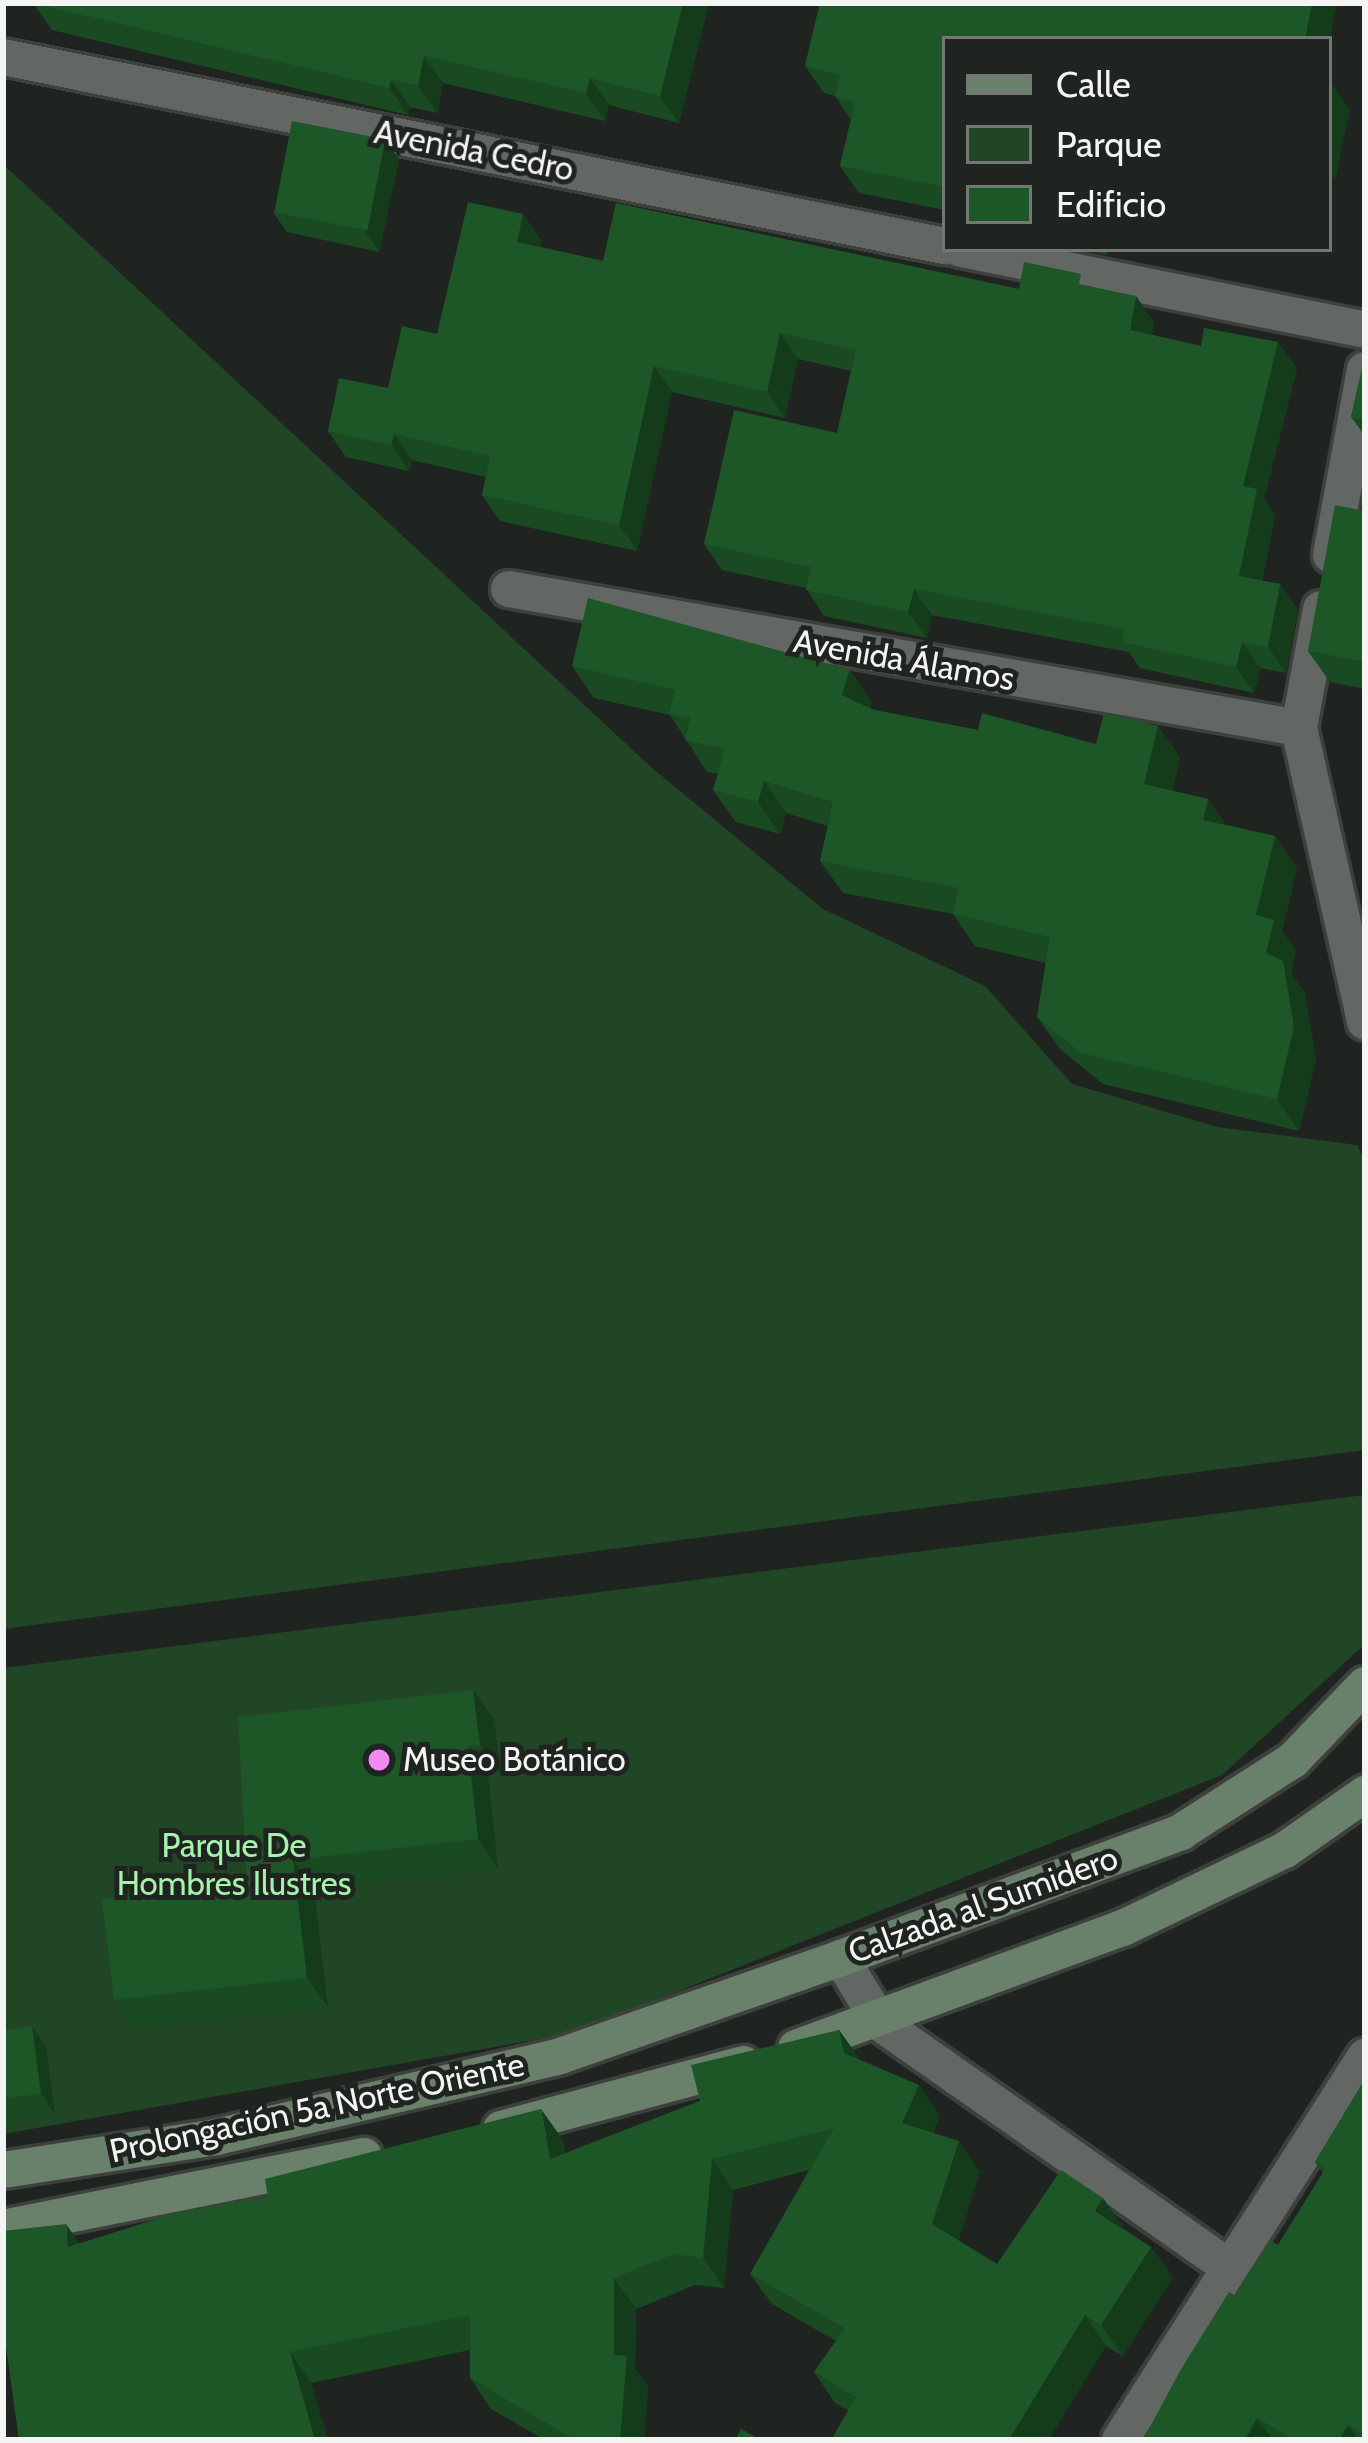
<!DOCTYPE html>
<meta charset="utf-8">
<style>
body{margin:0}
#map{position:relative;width:1368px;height:2443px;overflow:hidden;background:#202420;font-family:Cabin,sans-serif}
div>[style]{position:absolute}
.green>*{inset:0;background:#214626}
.roads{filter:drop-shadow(3px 0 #3d403d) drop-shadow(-3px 0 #3d403d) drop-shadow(0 3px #3d403d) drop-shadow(0 -3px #3d403d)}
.street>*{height:36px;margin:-18px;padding:0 18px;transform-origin:18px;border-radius:18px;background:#636763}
.secondary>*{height:36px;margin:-18px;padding:0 18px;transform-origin:18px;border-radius:18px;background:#69816b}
.wall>*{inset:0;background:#194a22}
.shaded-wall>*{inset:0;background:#143c1b}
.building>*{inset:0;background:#1d5627;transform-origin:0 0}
.dots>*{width:33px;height:33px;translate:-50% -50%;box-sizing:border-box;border:6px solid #202420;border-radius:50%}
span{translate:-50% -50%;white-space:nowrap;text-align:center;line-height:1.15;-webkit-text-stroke:10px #202420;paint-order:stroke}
.street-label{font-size:33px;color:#f3f5f3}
.poi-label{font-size:33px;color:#f3f5f3}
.left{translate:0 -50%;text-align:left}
.park-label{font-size:33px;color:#a3f3ab}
.frame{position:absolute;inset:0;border:6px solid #f3f5f3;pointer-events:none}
.legend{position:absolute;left:942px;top:36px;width:390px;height:216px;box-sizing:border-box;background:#202420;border:3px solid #747874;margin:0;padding:15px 21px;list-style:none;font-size:36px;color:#f3f5f3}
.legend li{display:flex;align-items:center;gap:24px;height:60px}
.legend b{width:60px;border:3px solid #747874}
</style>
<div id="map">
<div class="green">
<div style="clip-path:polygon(3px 164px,652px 768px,823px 909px,985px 986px,1072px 1084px,1217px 1127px,1357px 1145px,1365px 1161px,1365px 1450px,3px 1629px)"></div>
<div style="clip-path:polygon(1365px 1495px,1365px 1644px,1222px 1775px,573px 2033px,3px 2134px,3px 1668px)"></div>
</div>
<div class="roads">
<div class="street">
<div style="left:3px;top:57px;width:961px;rotate:11.35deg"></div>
<div style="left:961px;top:249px;width:412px;rotate:11.3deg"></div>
<div style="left:1331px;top:555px;width:188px;rotate:-79.6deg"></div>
<div style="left:509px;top:589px;width:802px;rotate:9.98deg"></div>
<div style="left:1321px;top:609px;width:121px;rotate:100.5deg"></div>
<div style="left:1299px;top:728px;width:301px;rotate:77.3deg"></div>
<div style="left:841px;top:1958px;width:76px;rotate:59deg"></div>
<div style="left:880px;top:2023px;width:426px;rotate:35deg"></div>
<div style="left:1120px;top:2440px;width:455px;rotate:-57.4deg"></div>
</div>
<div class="secondary">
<div style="left:796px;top:2048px;width:348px;rotate:-20.2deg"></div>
<div style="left:1123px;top:1928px;width:180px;rotate:-25.7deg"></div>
<div style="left:1285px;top:1850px;width:98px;rotate:-35deg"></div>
<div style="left:501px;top:2129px;width:251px;rotate:-15deg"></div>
<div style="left:3px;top:2170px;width:216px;rotate:-8.8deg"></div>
<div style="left:216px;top:2137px;width:353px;rotate:-13.2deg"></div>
<div style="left:560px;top:2056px;width:298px;rotate:-19.2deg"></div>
<div style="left:841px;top:1958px;width:363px;rotate:-20.3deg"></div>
<div style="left:1181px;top:1832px;width:133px;rotate:-32.7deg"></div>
<div style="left:1293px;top:1760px;width:104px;rotate:-46.2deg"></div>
<div style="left:3px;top:2228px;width:368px;rotate:-11.3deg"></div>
</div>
</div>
<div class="wall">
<div style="clip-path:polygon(33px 3px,709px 3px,679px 123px,609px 105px,605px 121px,443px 83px,437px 113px,410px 107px,408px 115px,52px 30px)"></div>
<div style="clip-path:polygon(820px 3px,1337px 3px,1329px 41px,1329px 39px,945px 39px,945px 210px,859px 193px,840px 166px,851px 120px,835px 96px,824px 93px,805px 66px)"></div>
<div style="clip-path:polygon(399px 159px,379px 252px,287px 232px,273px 212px)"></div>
<div style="clip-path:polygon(523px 214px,541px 240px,540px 247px,603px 261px,1019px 289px,1090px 286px,1154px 322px,1152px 335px,1297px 368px,1264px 499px,1275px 515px,1262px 581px,1280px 584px,1298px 610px,1286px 673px,1260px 668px,1254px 693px,1140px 668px,1129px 652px,932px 615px,927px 638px,824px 616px,806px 588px,722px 570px,704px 544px,837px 433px,851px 371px,798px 359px,785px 418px,672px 392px,637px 551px,500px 521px,482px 495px,486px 477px,412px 460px,409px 471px,346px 457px,328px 431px,388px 388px,437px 334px)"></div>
<div style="clip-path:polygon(1075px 249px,1109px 249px,1107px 255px)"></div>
<div style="clip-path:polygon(1365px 356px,1365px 436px,1351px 417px)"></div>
<div style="clip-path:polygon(1365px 511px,1365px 689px,1330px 682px,1308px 651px)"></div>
<div style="clip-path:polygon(572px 666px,872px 702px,870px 708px,874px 710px,978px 730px,1096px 744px,1158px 726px,1180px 758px,1172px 791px,1208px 799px,1226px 825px,1275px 836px,1297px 868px,1282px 931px,1296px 951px,1291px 973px,1305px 993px,1316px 1059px,1299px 1131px,1103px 1084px,1060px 1049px,1037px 1017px,1046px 963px,975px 946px,953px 914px,843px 893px,820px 861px,828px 826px,786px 813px,780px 834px,736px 822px,713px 790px,718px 774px,707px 772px,670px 715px,594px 698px)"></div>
<div style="clip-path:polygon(473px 1690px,494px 1719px,501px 1774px,488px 1775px,498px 1868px,314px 1889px,328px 2007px,134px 2029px,114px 2000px,247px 1882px)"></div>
<div style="clip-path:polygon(32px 2026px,46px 2047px,55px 2114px,7px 2120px,3px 2114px,3px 2030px)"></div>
<div style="clip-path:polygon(839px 2030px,860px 2060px,940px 2115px,933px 2133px,980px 2172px,958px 2240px,997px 2264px,1125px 2230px,1151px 2247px,1173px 2277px,1123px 2356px,1106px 2346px,848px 2410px,835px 2403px,814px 2372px,836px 2341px,772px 2304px,750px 2274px,809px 2170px,733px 2190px,724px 2288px,695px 2285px,636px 2309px,635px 2369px,648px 2387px,644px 2440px,545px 2440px,491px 2409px,470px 2378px,470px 2350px,311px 2383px,328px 2440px,19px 2440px,79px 2243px,268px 2197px,563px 2140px,565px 2153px,700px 2101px)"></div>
<div style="clip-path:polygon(1365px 2079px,1365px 2440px,1143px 2440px,1235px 2295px,1278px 2245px,1323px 2173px,1315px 2162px)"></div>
</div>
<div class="shaded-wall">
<div style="clip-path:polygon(683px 3px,709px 3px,679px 123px,660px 96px)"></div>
<div style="clip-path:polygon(1312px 3px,1337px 3px,1329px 41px,1329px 39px,1305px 39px)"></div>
<div style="clip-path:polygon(424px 56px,443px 83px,437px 113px,418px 85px)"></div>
<div style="clip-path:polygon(590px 78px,609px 105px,605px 121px,586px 93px)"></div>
<div style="clip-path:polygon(391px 80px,410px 107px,408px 115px,389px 88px)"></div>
<div style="clip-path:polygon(1331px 83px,1350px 110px,1335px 181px,1329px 172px,1329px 95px)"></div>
<div style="clip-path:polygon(385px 139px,399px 159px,379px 252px,365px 231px)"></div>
<div style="clip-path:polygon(523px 214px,541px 240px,536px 268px,517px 242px)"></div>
<div style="clip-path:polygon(1136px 296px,1154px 322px,1148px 356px,1130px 330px)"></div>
<div style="clip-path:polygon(780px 333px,798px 359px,785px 418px,767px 392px)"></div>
<div style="clip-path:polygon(1278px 342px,1297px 368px,1264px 499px,1275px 515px,1257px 602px,1239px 576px,1243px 486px)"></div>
<div style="clip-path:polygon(654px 366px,672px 392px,637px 551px,619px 525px)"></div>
<div style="clip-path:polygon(394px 434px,412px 460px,409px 471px,391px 445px)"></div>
<div style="clip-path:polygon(1280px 584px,1298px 610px,1286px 673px,1268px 647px)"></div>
<div style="clip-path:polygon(914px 589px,932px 615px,927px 638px,908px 612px)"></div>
<div style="clip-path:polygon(1242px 642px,1260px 668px,1254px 693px,1236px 667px)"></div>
<div style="clip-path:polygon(850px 670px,872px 702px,864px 726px,842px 695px)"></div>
<div style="clip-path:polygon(1158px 726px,1180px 758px,1167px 816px,1144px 784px)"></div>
<div style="clip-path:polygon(764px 781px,786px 813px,780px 834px,758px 802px)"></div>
<div style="clip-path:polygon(1208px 799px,1230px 831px,1203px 820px)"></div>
<div style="clip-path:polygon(1275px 836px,1297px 868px,1282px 931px,1296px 951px,1291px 973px,1305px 993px,1316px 1059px,1299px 1131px,1277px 1099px,1256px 915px)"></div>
<div style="clip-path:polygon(473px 1690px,494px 1719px,501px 1774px,480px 1745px)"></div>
<div style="clip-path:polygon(468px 1746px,488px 1775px,498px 1868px,478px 1839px)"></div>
<div style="clip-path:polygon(293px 1860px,314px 1889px,328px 2007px,307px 1978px)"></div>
<div style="clip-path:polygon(32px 2026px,46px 2047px,55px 2114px,41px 2094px)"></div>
<div style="clip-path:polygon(839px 2030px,861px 2061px,844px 2053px)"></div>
<div style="clip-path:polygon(919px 2085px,940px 2115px,924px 2154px,902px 2123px)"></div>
<div style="clip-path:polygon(541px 2109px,563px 2140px,572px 2189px,550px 2159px)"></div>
<div style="clip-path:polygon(959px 2141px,980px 2172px,954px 2255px,932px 2224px)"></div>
<div style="clip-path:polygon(712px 2159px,733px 2190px,724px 2288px,703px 2258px)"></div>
<div style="clip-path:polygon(1103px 2198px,1125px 2229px,1095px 2211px)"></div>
<div style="clip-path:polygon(66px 2224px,87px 2255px,68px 2247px)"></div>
<div style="clip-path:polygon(1151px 2247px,1173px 2277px,1123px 2356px,1101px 2325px)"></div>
<div style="clip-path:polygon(614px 2278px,636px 2309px,635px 2369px,648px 2387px,644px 2440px,620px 2440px,614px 2355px)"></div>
<div style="clip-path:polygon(1085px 2315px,1106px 2346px,1049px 2440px,1009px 2440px)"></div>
<div style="clip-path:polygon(290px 2352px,311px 2383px,328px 2440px,315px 2440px)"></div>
<div style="clip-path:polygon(1257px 2418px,1273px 2440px,1245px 2440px)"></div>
<div style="clip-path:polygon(1348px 2425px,1359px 2440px,1339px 2440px)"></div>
</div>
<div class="building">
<div style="clip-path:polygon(33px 3px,683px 3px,660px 96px,590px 78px,586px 93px,424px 56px,418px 85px,391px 80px,389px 88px)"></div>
<div style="clip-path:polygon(820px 3px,1312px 3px,1305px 39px,945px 39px,945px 187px,840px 166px,855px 102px,835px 97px,840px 75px,805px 66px)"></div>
<div style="left:292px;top:121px;width:95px;height:93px;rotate:11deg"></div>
<div style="clip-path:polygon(468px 202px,523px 214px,517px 242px,603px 261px,616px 203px,1019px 289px,1024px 262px,1081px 274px,1079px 284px,1136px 296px,1130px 330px,1201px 346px,1204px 328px,1278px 342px,1243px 486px,1257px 489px,1239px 576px,1280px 584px,1268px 647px,1242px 642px,1236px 667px,1122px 642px,1125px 629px,914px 589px,908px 612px,806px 590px,811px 567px,704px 544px,734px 410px,837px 433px,856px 350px,780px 333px,767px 392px,654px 366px,619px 525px,482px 495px,490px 456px,394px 434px,391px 445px,328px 431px,339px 378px,388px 388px,402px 326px,437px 334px)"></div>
<div style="clip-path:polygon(1365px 356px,1365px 420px,1351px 417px)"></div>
<div style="clip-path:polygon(1335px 505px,1365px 511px,1365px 662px,1308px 651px)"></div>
<div style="clip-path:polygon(588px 598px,850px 670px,842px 695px,874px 710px,978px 730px,982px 713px,1096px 744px,1104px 713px,1158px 726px,1144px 784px,1208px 799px,1203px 820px,1275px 836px,1256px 915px,1274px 920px,1266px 953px,1283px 961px,1294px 1027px,1277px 1099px,1081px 1053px,1037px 1017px,1050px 937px,953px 914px,959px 888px,820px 861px,833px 802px,764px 781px,758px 802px,713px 790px,725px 749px,685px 740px,690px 718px,669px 714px,675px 690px,572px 666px)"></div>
<div style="clip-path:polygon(473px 1690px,480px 1745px,468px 1746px,478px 1839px,293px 1860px,307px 1978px,114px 2000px,102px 1899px,247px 1882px,238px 1717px)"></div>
<div style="clip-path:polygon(32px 2026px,41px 2094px,3px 2098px,3px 2030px)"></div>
<div style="clip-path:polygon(839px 2030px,844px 2053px,919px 2085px,902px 2123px,959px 2141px,932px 2224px,997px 2264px,1061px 2170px,1103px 2198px,1095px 2211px,1151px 2247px,1101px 2325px,1085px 2315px,1009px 2440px,831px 2440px,856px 2397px,814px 2372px,845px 2328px,750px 2274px,834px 2128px,712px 2159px,703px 2258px,674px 2254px,614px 2278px,614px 2355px,627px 2356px,620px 2440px,575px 2440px,470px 2378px,470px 2315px,290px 2352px,315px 2440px,19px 2440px,3px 2325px,3px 2231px,66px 2224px,68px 2247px,179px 2212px,268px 2197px,265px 2179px,541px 2109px,550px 2159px,700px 2101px,691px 2065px)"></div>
<div style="clip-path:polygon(1365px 2079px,1365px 2435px,1348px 2425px,1339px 2440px,1294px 2440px,1257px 2418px,1245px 2440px,1143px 2440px,1180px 2371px,1229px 2292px,1235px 2295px,1270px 2240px,1278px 2245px,1325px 2169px,1315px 2162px)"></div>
<div style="clip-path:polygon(741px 2429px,761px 2440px,735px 2440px)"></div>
</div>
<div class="dots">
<div style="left:379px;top:1760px;background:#f28af2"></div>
</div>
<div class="street-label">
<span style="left:474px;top:151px;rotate:11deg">Avenida Cedro</span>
<span style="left:904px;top:660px;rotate:10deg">Avenida Álamos</span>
<span style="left:983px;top:1905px;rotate:-20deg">Calzada al Sumidero</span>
<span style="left:317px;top:2108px;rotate:-12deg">Prolongación 5a Norte Oriente</span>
</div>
<div class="poi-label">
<span class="left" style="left:403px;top:1760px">Museo Botánico</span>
</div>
<div class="park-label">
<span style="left:234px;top:1865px">Parque De<br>Hombres Ilustres</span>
</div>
<div class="frame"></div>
<ul class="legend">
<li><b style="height:15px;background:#69816b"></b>Calle</li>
<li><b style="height:33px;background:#214626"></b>Parque</li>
<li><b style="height:33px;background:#1d5627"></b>Edificio</li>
</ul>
</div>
